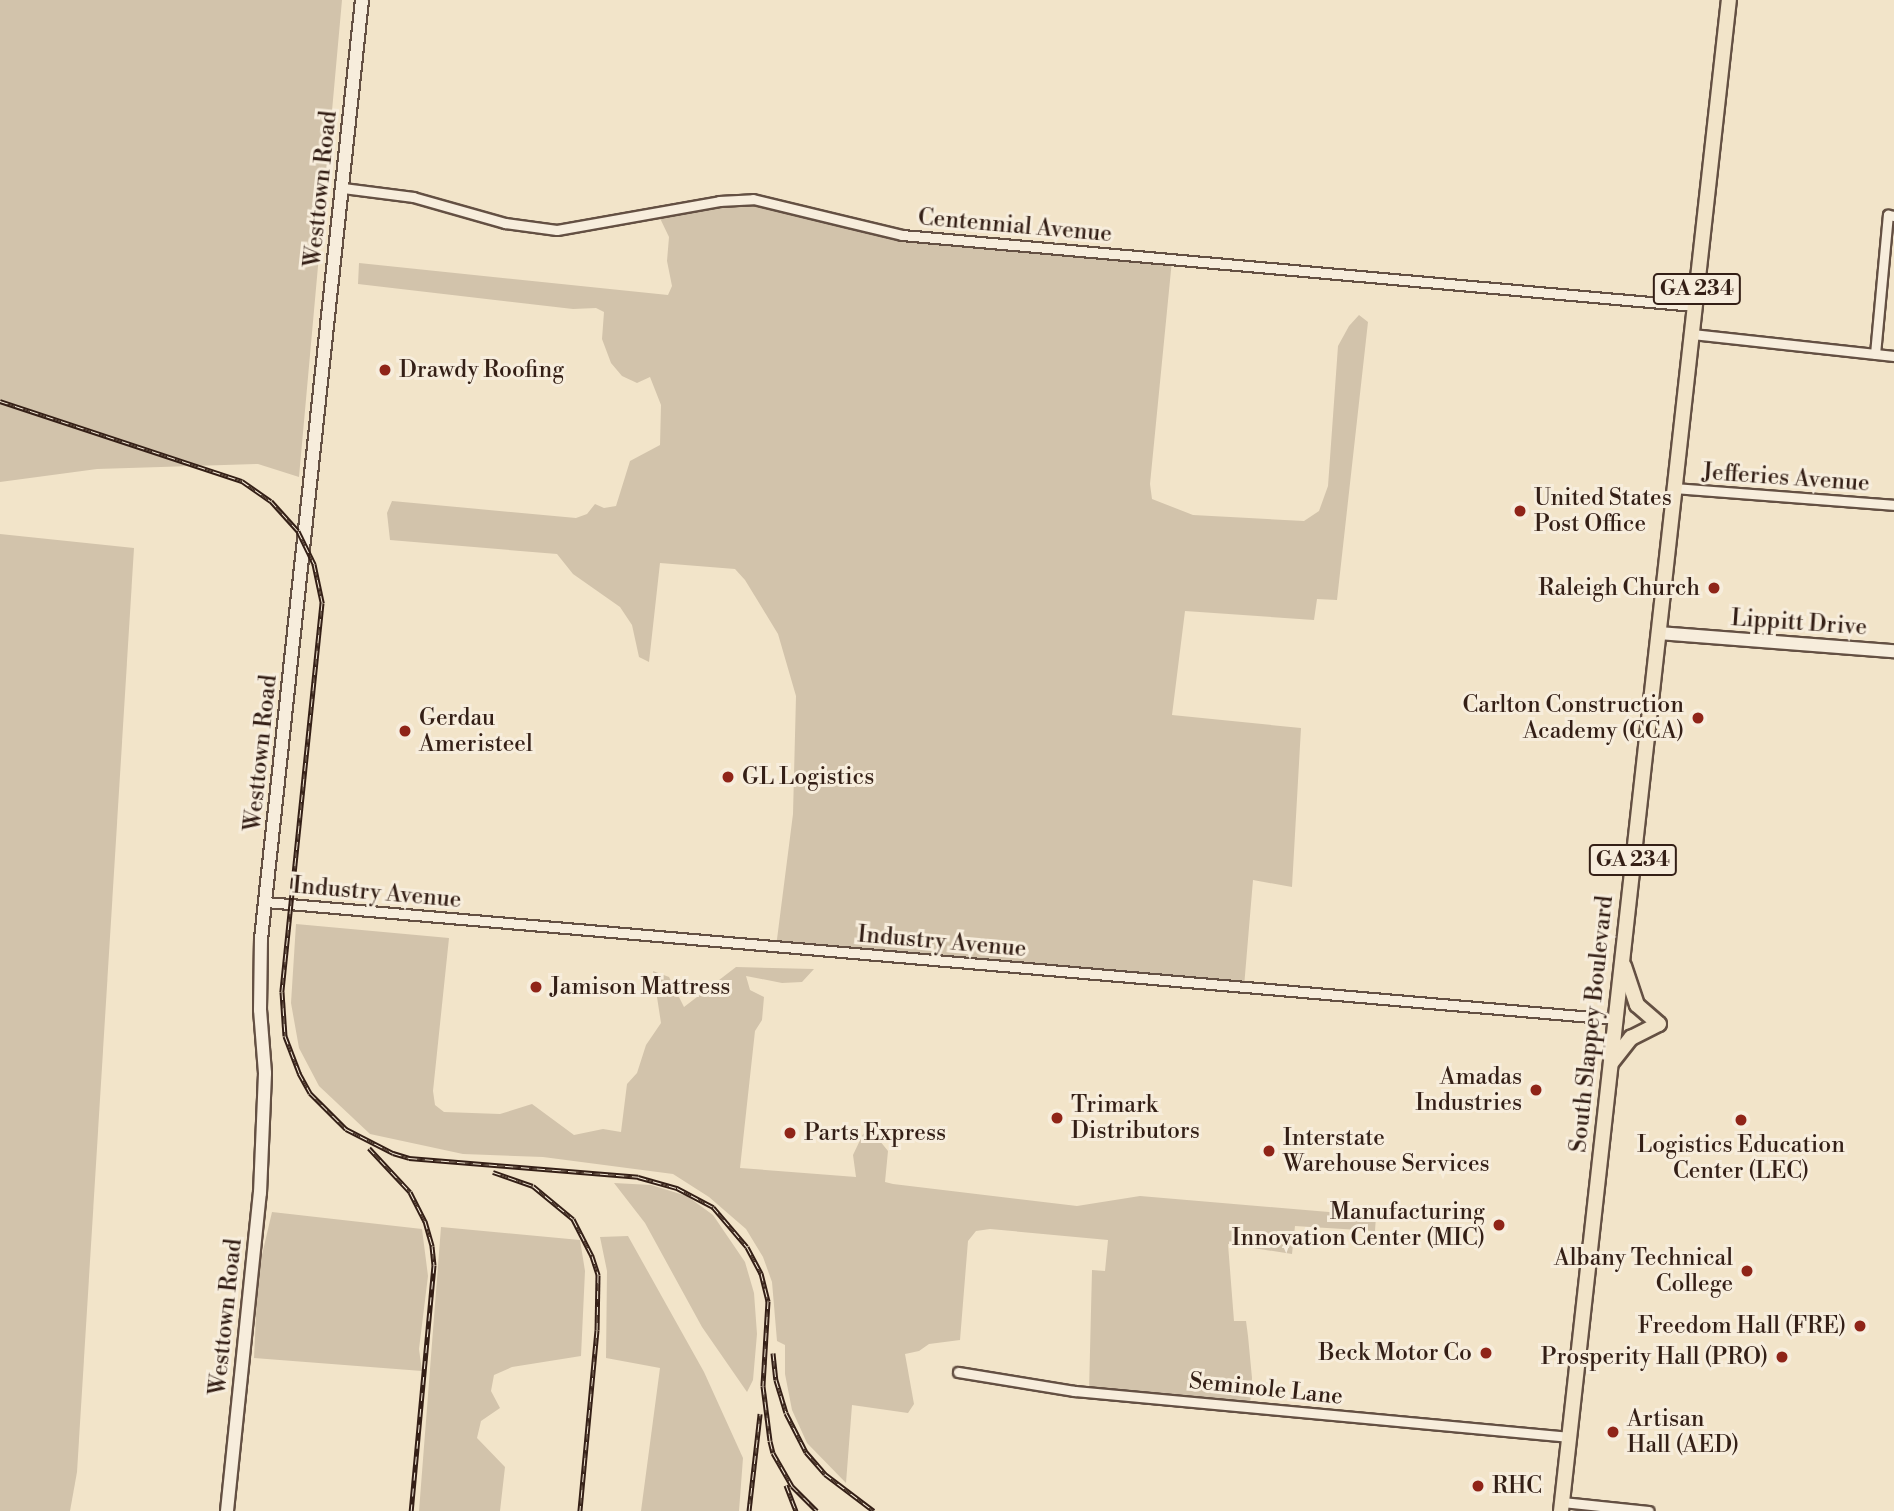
<!DOCTYPE html>
<style>
body{margin:0}
#map{position:relative;width:1894px;height:1511px;overflow:hidden;background:#f2e4c9;font-family:"Libre Bodoni",serif}
div>[style]{position:absolute}
.green>*{inset:0;background:#d2c3ab}
.roads{filter:drop-shadow(2px 0 #645043) drop-shadow(-2px 0 #645043) drop-shadow(0 2px #645043) drop-shadow(0 -2px #645043)}
.street>*{height:9px;margin:-4.5px;padding:0 4.5px;transform-origin:4.5px;border-radius:4.5px;background:#f7eddc}
.secondary>*{height:12px;margin:-6px;padding:0 6px;transform-origin:6px;border-radius:6px;background:#f7eddc}
.primary>*{height:14px;margin:-7px;padding:0 7px;transform-origin:7px;border-radius:7px;background:#f2e4c9}
.rail>*{height:5px;margin-top:-2.5px;transform-origin:0;background:repeating-linear-gradient(90deg,#f7eddc 0 8px,#341f16 0 16px);box-sizing:border-box;border-block:2px solid #341f16}
.dots>*{width:19px;height:19px;translate:-50% -50%;box-sizing:border-box;border:4px solid #f7eddc;border-radius:50%}
span{translate:-50% -50%;white-space:nowrap;text-align:center;line-height:1.15;-webkit-text-stroke:6px #f7eddc;paint-order:stroke}
.shield-label span{padding:2px 5px;background:#f7eddc;border:2px solid;border-radius:5px;-webkit-text-stroke-width:0}
.shield-label{font-size:21px;color:#341f16;font-weight:700}
.street-label{font-size:23px;color:#341f16}
.poi-label{font-size:23px;color:#341f16}
.left{translate:0 -50%;text-align:left}
.right{translate:-100% -50%;text-align:right}
</style>
<div id="map">
<div class="green">
<div style="clip-path:polygon(0 0,342px 0,299px 477px,258px 464px,97px 469px,0 482px)"></div>
<div style="clip-path:polygon(736px 199px,878px 232px,1172px 260px,1150px 484px,1152px 499px,1193px 515px,1304px 521px,1319px 511px,1328px 486px,1338px 346px,1349px 326px,1359px 315px,1368px 322px,1337px 600px,1317px 599px,1314px 620px,1185px 611px,1172px 715px,1301px 728px,1292px 887px,1253px 880px,1244px 987px,776px 947px,793px 814px,796px 696px,778px 634px,745px 580px,735px 569px,660px 563px,649px 662px,639px 657px,632px 625px,620px 607px,573px 574px,557px 554px,390px 540px,387px 513px,392px 501px,576px 518px,587px 514px,595px 504px,604px 508px,616px 506px,630px 461px,660px 445px,661px 405px,650px 377px,637px 383px,622px 376px,611px 363px,602px 339px,604px 312px,596px 308px,573px 309px,358px 284px,359px 263px,668px 295px,672px 286px,667px 261px,669px 237px,657px 212px)"></div>
<div style="clip-path:polygon(0 534px,134px 548px,77px 1472px,70px 1511px,0 1511px)"></div>
<div style="clip-path:polygon(296px 924px,449px 938px,433px 1091px,435px 1105px,444px 1112px,500px 1114px,532px 1104px,574px 1135px,603px 1129px,621px 1132px,627px 1084px,637px 1073px,646px 1045px,661px 1023px,653px 971px,669px 977px,684px 1007px,736px 967px,814px 969px,802px 982px,782px 983px,746px 976px,750px 990px,764px 997px,762px 1020px,755px 1031px,740px 1168px,856px 1177px,853px 1155px,863px 1134px,871px 1130px,888px 1151px,885px 1182px,893px 1184px,1077px 1206px,1140px 1196px,1376px 1216px,1375px 1231px,1295px 1226px,1292px 1254px,1228px 1244px,1234px 1321px,1246px 1321px,1248px 1336px,1252px 1378px,1250px 1407px,1089px 1392px,1092px 1270px,1105px 1271px,1108px 1240px,990px 1229px,976px 1231px,968px 1241px,960px 1340px,929px 1344px,919px 1351px,905px 1354px,914px 1404px,908px 1413px,852px 1405px,846px 1483px,807px 1443px,792px 1410px,785px 1374px,785px 1345px,777px 1341px,772px 1282px,763px 1257px,746px 1229px,709px 1197px,673px 1174px,543px 1157px,463px 1154px,370px 1134px,319px 1086px,299px 1048px,291px 1003px)"></div>
<div style="clip-path:polygon(614px 1183px,651px 1185px,687px 1196px,713px 1215px,745px 1262px,754px 1293px,757px 1334px,753px 1380px,747px 1392px,702px 1327px,645px 1223px)"></div>
<div style="clip-path:polygon(272px 1212px,422px 1229px,428px 1276px,419px 1349px,422px 1371px,254px 1358px,258px 1272px)"></div>
<div style="clip-path:polygon(441px 1227px,580px 1240px,585px 1271px,581px 1356px,512px 1367px,494px 1375px,491px 1391px,500px 1408px,481px 1421px,477px 1438px,505px 1467px,500px 1511px,419px 1511px)"></div>
<div style="clip-path:polygon(628px 1236px,704px 1372px,743px 1458px,739px 1511px,641px 1511px,660px 1368px,606px 1358px,607px 1271px,600px 1237px)"></div>
</div>
<div class="roads">
<div class="street">
<div style="left:343px;top:188px;width:71px;rotate:7.3deg"></div>
<div style="left:413px;top:197px;width:96px;rotate:15.8deg"></div>
<div style="left:505px;top:223px;width:52px;rotate:7.7deg"></div>
<div style="left:557px;top:230px;width:165px;rotate:-10.1deg"></div>
<div style="left:719px;top:201px;width:34px;rotate:-3deg"></div>
<div style="left:753px;top:199px;width:153px;rotate:13.6deg"></div>
<div style="left:902px;top:235px;width:796px;rotate:5.12deg"></div>
<div style="left:1692px;top:334px;width:203px;rotate:6.2deg"></div>
<div style="left:1875px;top:354px;width:140px;rotate:-84.7deg"></div>
<div style="left:1888px;top:215px;width:6px;rotate:9deg"></div>
<div style="left:1675px;top:488px;width:220px;rotate:4.4deg"></div>
<div style="left:266px;top:902px;width:1354px;rotate:4.96deg"></div>
<div style="left:958px;top:1372px;width:118px;rotate:9.3deg"></div>
<div style="left:1074px;top:1391px;width:499px;rotate:5.3deg"></div>
<div style="left:1562px;top:1502px;width:87px;rotate:5.9deg"></div>
</div>
<div class="secondary">
<div style="left:1658px;top:633px;width:237px;rotate:4.4deg"></div>
<div style="left:227px;top:1511px;width:320px;rotate:-84.1deg"></div>
<div style="left:260px;top:1193px;width:120px;rotate:-87.6deg"></div>
<div style="left:265px;top:1073px;width:63px;rotate:-94.5deg"></div>
<div style="left:260px;top:1010px;width:71px;rotate:-89.2deg"></div>
<div style="left:261px;top:939px;width:944px;rotate:-83.86deg"></div>
</div>
<div class="primary">
<div style="left:1612px;top:1062px;width:31px;rotate:-52deg"></div>
<div style="left:1631px;top:1038px;width:31px;rotate:-27deg"></div>
<div style="left:1659px;top:1024px;width:29px;rotate:-139deg"></div>
<div style="left:1637px;top:1005px;width:41px;rotate:-108.4deg"></div>
<div style="left:1561px;top:1511px;width:1520px;rotate:-83.66deg"></div>
</div>
</div>
<div class="rail">
<div style="left:0;top:401px;width:255px;rotate:18.3deg"></div>
<div style="left:242px;top:481px;width:35px;rotate:35deg"></div>
<div style="left:271px;top:501px;width:40px;rotate:48deg"></div>
<div style="left:298px;top:531px;width:37px;rotate:64deg"></div>
<div style="left:314px;top:564px;width:40px;rotate:78deg"></div>
<div style="left:322px;top:603px;width:391px;rotate:95.9deg"></div>
<div style="left:282px;top:992px;width:44px;rotate:86.1deg"></div>
<div style="left:285px;top:1036px;width:40px;rotate:69deg"></div>
<div style="left:299px;top:1073px;width:23px;rotate:61deg"></div>
<div style="left:310px;top:1093px;width:51px;rotate:45deg"></div>
<div style="left:346px;top:1129px;width:53px;rotate:27.1deg"></div>
<div style="left:393px;top:1153px;width:17px;rotate:17deg"></div>
<div style="left:409px;top:1158px;width:230px;rotate:4.7deg"></div>
<div style="left:638px;top:1177px;width:41px;rotate:15.8deg"></div>
<div style="left:677px;top:1188px;width:41px;rotate:27.8deg"></div>
<div style="left:713px;top:1207px;width:52px;rotate:49.6deg"></div>
<div style="left:747px;top:1247px;width:30px;rotate:62deg"></div>
<div style="left:761px;top:1273px;width:29px;rotate:76deg"></div>
<div style="left:768px;top:1301px;width:85px;rotate:93.4deg"></div>
<div style="left:763px;top:1386px;width:55px;rotate:82.7deg"></div>
<div style="left:770px;top:1441px;width:12px;rotate:76deg"></div>
<div style="left:773px;top:1453px;width:38px;rotate:60deg"></div>
<div style="left:792px;top:1486px;width:35px;rotate:45deg"></div>
<div style="left:369px;top:1148px;width:60px;rotate:47deg"></div>
<div style="left:410px;top:1192px;width:33px;rotate:63deg"></div>
<div style="left:425px;top:1221px;width:26px;rotate:74deg"></div>
<div style="left:432px;top:1246px;width:19px;rotate:84deg"></div>
<div style="left:434px;top:1265px;width:247px;rotate:95.3deg"></div>
<div style="left:493px;top:1172px;width:42px;rotate:19.3deg"></div>
<div style="left:533px;top:1186px;width:52px;rotate:39.5deg"></div>
<div style="left:573px;top:1219px;width:42px;rotate:62.8deg"></div>
<div style="left:592px;top:1256px;width:20px;rotate:72deg"></div>
<div style="left:598px;top:1275px;width:55px;rotate:91deg"></div>
<div style="left:597px;top:1330px;width:182px;rotate:95.4deg"></div>
<div style="left:773px;top:1353px;width:27px;rotate:84deg"></div>
<div style="left:776px;top:1380px;width:34px;rotate:73deg"></div>
<div style="left:786px;top:1413px;width:44px;rotate:62.9deg"></div>
<div style="left:806px;top:1452px;width:29px;rotate:49deg"></div>
<div style="left:825px;top:1474px;width:61px;rotate:37.1deg"></div>
<div style="left:786px;top:1485px;width:28px;rotate:69deg"></div>
<div style="left:749px;top:1511px;width:98px;rotate:-83.5deg"></div>
</div>
<div class="dots">
<div style="left:385px;top:370px;background:#8f2418"></div>
<div style="left:1520px;top:511px;background:#8f2418"></div>
<div style="left:1714px;top:588px;background:#8f2418"></div>
<div style="left:1698px;top:718px;background:#8f2418"></div>
<div style="left:405px;top:731px;background:#8f2418"></div>
<div style="left:728px;top:777px;background:#8f2418"></div>
<div style="left:536px;top:987px;background:#8f2418"></div>
<div style="left:1536px;top:1090px;background:#8f2418"></div>
<div style="left:1057px;top:1118px;background:#8f2418"></div>
<div style="left:1741px;top:1120px;background:#8f2418"></div>
<div style="left:790px;top:1133px;background:#8f2418"></div>
<div style="left:1269px;top:1151px;background:#8f2418"></div>
<div style="left:1499px;top:1225px;background:#8f2418"></div>
<div style="left:1747px;top:1271px;background:#8f2418"></div>
<div style="left:1860px;top:1326px;background:#8f2418"></div>
<div style="left:1486px;top:1353px;background:#8f2418"></div>
<div style="left:1782px;top:1357px;background:#8f2418"></div>
<div style="left:1613px;top:1432px;background:#8f2418"></div>
<div style="left:1478px;top:1486px;background:#8f2418"></div>
</div>
<div class="shield-label">
<span style="left:1697px;top:289px">GA 234</span>
<span style="left:1633px;top:860px">GA 234</span>
</div>
<div class="street-label">
<span style="left:321px;top:189px;rotate:-84deg">Westtown Road</span>
<span style="left:1015px;top:226px;rotate:5deg">Centennial Avenue</span>
<span style="left:1786px;top:478px;rotate:4deg">Jefferies Avenue</span>
<span style="left:1799px;top:623px;rotate:4deg">Lippitt Drive</span>
<span style="left:261px;top:753px;rotate:-84deg">Westtown Road</span>
<span style="left:377px;top:893px;rotate:5deg">Industry Avenue</span>
<span style="left:942px;top:942px;rotate:5deg">Industry Avenue</span>
<span style="left:1592px;top:1024px;rotate:-84deg">South Slappey Boulevard</span>
<span style="left:226px;top:1317px;rotate:-84deg">Westtown Road</span>
<span style="left:1266px;top:1389px;rotate:6deg">Seminole Lane</span>
</div>
<div class="poi-label">
<span class="left" style="left:399px;top:370px">Drawdy Roofing</span>
<span class="left" style="left:1534px;top:511px">United States<br>Post Office</span>
<span class="right" style="left:1700px;top:588px">Raleigh Church</span>
<span class="right" style="left:1684px;top:718px">Carlton Construction<br>Academy (CCA)</span>
<span class="left" style="left:419px;top:731px">Gerdau<br>Ameristeel</span>
<span class="left" style="left:742px;top:777px">GL Logistics</span>
<span class="left" style="left:550px;top:987px">Jamison Mattress</span>
<span class="right" style="left:1522px;top:1090px">Amadas<br>Industries</span>
<span class="left" style="left:1071px;top:1118px">Trimark<br>Distributors</span>
<span class="left" style="left:804px;top:1133px">Parts Express</span>
<span class="left" style="left:1283px;top:1151px">Interstate<br>Warehouse Services</span>
<span style="left:1741px;top:1158px">Logistics Education<br>Center (LEC)</span>
<span class="right" style="left:1485px;top:1225px">Manufacturing<br>Innovation Center (MIC)</span>
<span class="right" style="left:1733px;top:1271px">Albany Technical<br>College</span>
<span class="right" style="left:1846px;top:1326px">Freedom Hall (FRE)</span>
<span class="right" style="left:1472px;top:1353px">Beck Motor Co</span>
<span class="right" style="left:1768px;top:1357px">Prosperity Hall (PRO)</span>
<span class="left" style="left:1627px;top:1432px">Artisan<br>Hall (AED)</span>
<span class="left" style="left:1492px;top:1486px">RHC</span>
</div>
</div>
